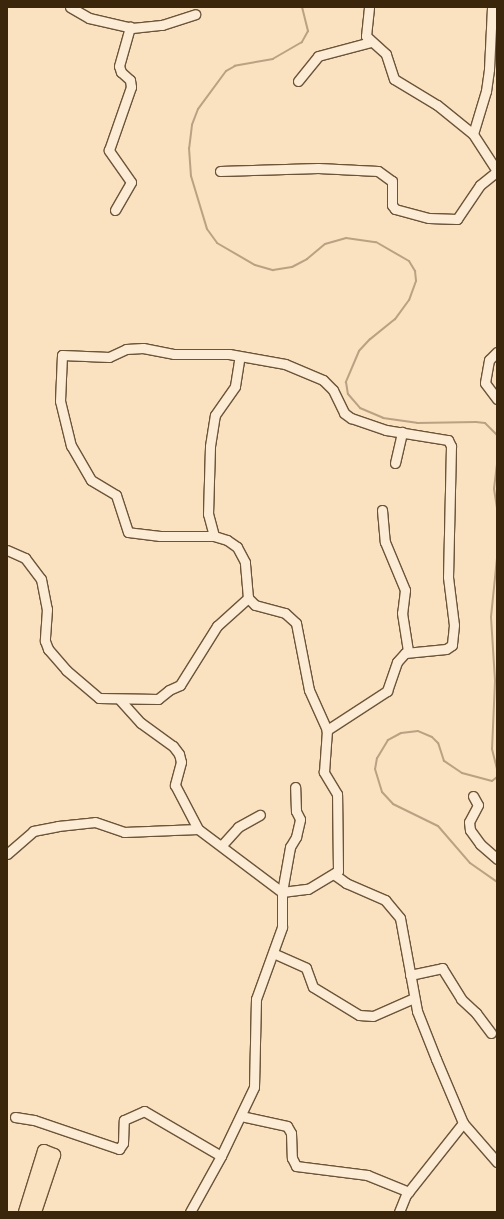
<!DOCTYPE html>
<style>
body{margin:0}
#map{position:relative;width:504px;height:1219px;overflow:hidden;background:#fae1bf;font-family:"Old Standard TT",serif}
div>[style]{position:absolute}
.stream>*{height:2px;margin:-1px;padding:0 1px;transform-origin:1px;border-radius:1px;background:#b9a182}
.roads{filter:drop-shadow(1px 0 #6b5438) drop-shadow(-1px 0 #6b5438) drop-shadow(0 1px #6b5438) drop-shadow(0 -1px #6b5438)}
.minor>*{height:9px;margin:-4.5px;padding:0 4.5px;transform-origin:4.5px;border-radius:4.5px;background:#fcecd5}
.major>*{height:12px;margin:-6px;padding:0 6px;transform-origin:6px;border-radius:6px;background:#fae1bf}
span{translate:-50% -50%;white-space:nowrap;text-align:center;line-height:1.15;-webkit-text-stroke:3.5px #fcecd5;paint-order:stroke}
.frame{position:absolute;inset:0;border:8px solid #3b250b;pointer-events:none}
</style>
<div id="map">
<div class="stream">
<div style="left:302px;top:7px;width:25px;rotate:76deg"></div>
<div style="left:308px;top:31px;width:13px;rotate:119deg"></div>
<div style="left:302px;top:42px;width:34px;rotate:150deg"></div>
<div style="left:273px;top:59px;width:39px;rotate:170deg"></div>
<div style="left:235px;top:66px;width:10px;rotate:151deg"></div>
<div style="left:226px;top:71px;width:47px;rotate:126.4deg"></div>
<div style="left:198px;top:109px;width:17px;rotate:111deg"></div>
<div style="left:192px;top:125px;width:23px;rotate:97deg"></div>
<div style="left:189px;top:148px;width:28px;rotate:86deg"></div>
<div style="left:191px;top:176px;width:55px;rotate:73.2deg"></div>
<div style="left:207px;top:229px;width:17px;rotate:54deg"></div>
<div style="left:217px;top:243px;width:44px;rotate:30.1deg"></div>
<div style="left:255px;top:265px;width:19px;rotate:16deg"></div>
<div style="left:273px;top:270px;width:19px;rotate:-9deg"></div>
<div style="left:292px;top:267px;width:17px;rotate:-28deg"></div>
<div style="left:307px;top:259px;width:23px;rotate:-40deg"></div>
<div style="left:325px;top:244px;width:22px;rotate:-16deg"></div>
<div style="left:346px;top:238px;width:30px;rotate:8deg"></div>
<div style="left:376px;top:242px;width:38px;rotate:30deg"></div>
<div style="left:409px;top:261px;width:12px;rotate:59deg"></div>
<div style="left:415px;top:271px;width:10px;rotate:84deg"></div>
<div style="left:416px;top:281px;width:20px;rotate:110deg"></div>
<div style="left:409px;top:300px;width:24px;rotate:126deg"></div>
<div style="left:395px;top:319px;width:32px;rotate:141deg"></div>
<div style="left:370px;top:339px;width:16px;rotate:133deg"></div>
<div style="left:359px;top:351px;width:34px;rotate:113deg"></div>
<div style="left:346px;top:382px;width:12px;rotate:81deg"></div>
<div style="left:348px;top:394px;width:18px;rotate:49deg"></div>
<div style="left:360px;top:408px;width:25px;rotate:23deg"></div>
<div style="left:383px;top:418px;width:34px;rotate:8deg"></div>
<div style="left:417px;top:423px;width:59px;rotate:-1deg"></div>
<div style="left:476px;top:422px;width:9px;rotate:6deg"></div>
<div style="left:485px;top:423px;width:17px;rotate:45deg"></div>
<div style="left:497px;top:464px;width:25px;rotate:97deg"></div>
<div style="left:494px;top:489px;width:19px;rotate:81deg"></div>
<div style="left:497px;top:558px;width:59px;rotate:95.8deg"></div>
<div style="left:491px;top:617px;width:64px;rotate:86.4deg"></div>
<div style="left:495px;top:681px;width:68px;rotate:92.5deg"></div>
<div style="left:492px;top:749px;width:21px;rotate:76deg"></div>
<div style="left:497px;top:777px;width:6px;rotate:141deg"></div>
<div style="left:492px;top:781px;width:31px;rotate:-165deg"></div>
<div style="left:462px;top:773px;width:22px;rotate:-146deg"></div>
<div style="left:444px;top:761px;width:19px;rotate:-108deg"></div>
<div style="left:438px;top:743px;width:8px;rotate:-135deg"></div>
<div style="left:432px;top:737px;width:15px;rotate:-157deg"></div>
<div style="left:418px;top:731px;width:17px;rotate:173deg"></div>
<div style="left:401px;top:733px;width:15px;rotate:152deg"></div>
<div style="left:388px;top:740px;width:21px;rotate:121deg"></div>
<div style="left:377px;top:758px;width:11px;rotate:100deg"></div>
<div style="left:375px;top:769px;width:24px;rotate:73deg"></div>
<div style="left:382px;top:792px;width:16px;rotate:47deg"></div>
<div style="left:393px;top:804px;width:50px;rotate:26.1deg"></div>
<div style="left:438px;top:826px;width:49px;rotate:49.1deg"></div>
<div style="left:470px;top:863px;width:33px;rotate:35deg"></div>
</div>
<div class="roads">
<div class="minor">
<div style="left:70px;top:7px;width:22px;rotate:30deg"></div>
<div style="left:89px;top:18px;width:44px;rotate:13.1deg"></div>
<div style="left:132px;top:28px;width:30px;rotate:-6deg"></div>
<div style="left:162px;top:25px;width:35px;rotate:-18deg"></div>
<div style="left:298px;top:81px;width:32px;rotate:-51deg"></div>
<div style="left:318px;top:56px;width:55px;rotate:-14.8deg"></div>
<div style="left:473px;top:134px;width:45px;rotate:-73.2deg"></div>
<div style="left:486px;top:91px;width:22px;rotate:-82deg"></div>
<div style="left:489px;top:69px;width:62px;rotate:-87.2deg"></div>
<div style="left:220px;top:171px;width:98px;rotate:-1.8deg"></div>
<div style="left:318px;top:168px;width:60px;rotate:2.9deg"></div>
<div style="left:378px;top:171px;width:17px;rotate:36deg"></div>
<div style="left:392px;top:181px;width:24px;rotate:90deg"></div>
<div style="left:392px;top:205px;width:5px;rotate:53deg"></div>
<div style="left:395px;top:209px;width:35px;rotate:15deg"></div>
<div style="left:429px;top:218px;width:28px;rotate:2deg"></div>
<div style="left:457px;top:219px;width:41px;rotate:-55.9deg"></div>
<div style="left:480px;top:185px;width:22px;rotate:-39deg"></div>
<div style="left:497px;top:171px;width:44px;rotate:-123deg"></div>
<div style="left:473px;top:134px;width:46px;rotate:-141.1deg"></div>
<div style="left:437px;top:105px;width:50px;rotate:-148.8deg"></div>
<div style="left:394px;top:79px;width:26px;rotate:-108deg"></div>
<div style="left:386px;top:54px;width:27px;rotate:-138deg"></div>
<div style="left:366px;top:36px;width:29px;rotate:-84deg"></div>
<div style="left:115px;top:210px;width:32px;rotate:-60deg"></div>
<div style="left:131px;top:182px;width:39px;rotate:-125deg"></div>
<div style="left:109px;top:150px;width:67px;rotate:-70.8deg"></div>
<div style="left:131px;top:87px;width:7px;rotate:-98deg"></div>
<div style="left:130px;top:80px;width:12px;rotate:-138deg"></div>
<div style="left:121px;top:72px;width:6px;rotate:-108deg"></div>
<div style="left:119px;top:66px;width:41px;rotate:-74.2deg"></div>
<div style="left:497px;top:352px;width:11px;rotate:135deg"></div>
<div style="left:489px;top:360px;width:23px;rotate:100deg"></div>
<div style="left:485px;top:383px;width:20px;rotate:53deg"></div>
<div style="left:395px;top:463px;width:32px;rotate:-77deg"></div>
<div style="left:382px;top:510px;width:32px;rotate:85deg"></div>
<div style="left:385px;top:542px;width:52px;rotate:67.4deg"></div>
<div style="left:405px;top:590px;width:23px;rotate:97deg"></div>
<div style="left:402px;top:613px;width:39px;rotate:81deg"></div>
<div style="left:214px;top:536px;width:23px;rotate:-105deg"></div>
<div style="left:208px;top:514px;width:68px;rotate:-88.3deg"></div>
<div style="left:210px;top:446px;width:31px;rotate:-81deg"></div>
<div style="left:215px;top:415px;width:35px;rotate:-55deg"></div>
<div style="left:235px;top:386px;width:30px;rotate:-81deg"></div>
<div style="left:7px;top:550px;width:20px;rotate:24deg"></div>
<div style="left:25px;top:558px;width:26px;rotate:53deg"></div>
<div style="left:41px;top:579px;width:31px;rotate:79deg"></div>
<div style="left:47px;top:609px;width:32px;rotate:94deg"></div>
<div style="left:45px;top:641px;width:9px;rotate:69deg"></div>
<div style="left:48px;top:649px;width:28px;rotate:49deg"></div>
<div style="left:66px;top:670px;width:43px;rotate:40.3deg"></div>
<div style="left:99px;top:698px;width:59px;rotate:1deg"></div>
<div style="left:158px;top:699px;width:14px;rotate:-39deg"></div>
<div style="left:169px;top:690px;width:12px;rotate:-24deg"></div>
<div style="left:180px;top:685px;width:70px;rotate:-57.9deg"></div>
<div style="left:217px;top:626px;width:42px;rotate:-42.1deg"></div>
<div style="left:120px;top:700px;width:31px;rotate:48deg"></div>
<div style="left:141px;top:723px;width:39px;rotate:36deg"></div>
<div style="left:173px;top:746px;width:10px;rotate:53deg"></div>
<div style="left:179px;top:754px;width:8px;rotate:76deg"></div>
<div style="left:181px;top:762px;width:24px;rotate:105deg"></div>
<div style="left:175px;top:785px;width:50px;rotate:62.4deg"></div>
<div style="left:198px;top:829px;width:105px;rotate:36.9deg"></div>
<div style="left:282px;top:892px;width:46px;rotate:-79.9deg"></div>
<div style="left:290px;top:847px;width:12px;rotate:-59deg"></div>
<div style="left:296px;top:837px;width:18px;rotate:-77deg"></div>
<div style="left:300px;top:819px;width:9px;rotate:-117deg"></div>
<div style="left:296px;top:811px;width:24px;rotate:-92deg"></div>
<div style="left:473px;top:796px;width:10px;rotate:61deg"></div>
<div style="left:478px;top:805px;width:19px;rotate:118deg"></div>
<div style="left:469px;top:822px;width:8px;rotate:83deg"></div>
<div style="left:470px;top:830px;width:17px;rotate:54deg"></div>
<div style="left:480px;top:844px;width:23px;rotate:41deg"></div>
<div style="left:222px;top:845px;width:24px;rotate:-48deg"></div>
<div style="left:238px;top:827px;width:25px;rotate:-29deg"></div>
<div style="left:7px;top:854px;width:35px;rotate:-41deg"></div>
<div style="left:33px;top:831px;width:25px;rotate:-11deg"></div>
<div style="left:58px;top:826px;width:37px;rotate:-6deg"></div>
<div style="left:95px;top:822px;width:31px;rotate:19deg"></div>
<div style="left:124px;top:832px;width:74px;rotate:-2.3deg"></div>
<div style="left:335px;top:875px;width:14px;rotate:36deg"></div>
<div style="left:346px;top:883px;width:43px;rotate:23.6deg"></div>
<div style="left:385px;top:900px;width:23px;rotate:50deg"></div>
<div style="left:400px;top:918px;width:95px;rotate:79.6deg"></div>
<div style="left:417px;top:1011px;width:52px;rotate:68.4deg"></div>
<div style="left:436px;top:1059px;width:69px;rotate:67.1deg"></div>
<div style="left:463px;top:1123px;width:52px;rotate:48.9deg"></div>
<div style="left:273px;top:953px;width:36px;rotate:24deg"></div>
<div style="left:306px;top:968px;width:20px;rotate:70deg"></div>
<div style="left:313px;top:987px;width:54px;rotate:31.3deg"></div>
<div style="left:359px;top:1015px;width:14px;rotate:4deg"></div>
<div style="left:373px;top:1016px;width:45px;rotate:-23.7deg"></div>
<div style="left:410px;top:975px;width:33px;rotate:-12deg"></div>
<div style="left:442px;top:968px;width:36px;rotate:58deg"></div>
<div style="left:461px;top:999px;width:21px;rotate:43deg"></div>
<div style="left:476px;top:1013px;width:25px;rotate:53deg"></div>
<div style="left:241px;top:1116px;width:47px;rotate:12.3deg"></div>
<div style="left:287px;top:1126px;width:8px;rotate:60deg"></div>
<div style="left:291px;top:1133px;width:25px;rotate:88deg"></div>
<div style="left:292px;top:1158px;width:9px;rotate:63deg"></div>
<div style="left:296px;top:1166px;width:72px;rotate:7.2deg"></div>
<div style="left:367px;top:1175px;width:45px;rotate:22deg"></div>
<div style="left:15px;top:1117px;width:19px;rotate:9deg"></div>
<div style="left:34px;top:1120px;width:90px;rotate:18.8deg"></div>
<div style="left:119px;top:1149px;width:7px;rotate:-56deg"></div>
<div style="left:123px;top:1143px;width:23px;rotate:-88deg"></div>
<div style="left:124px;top:1120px;width:22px;rotate:-24deg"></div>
<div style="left:144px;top:1111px;width:89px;rotate:30.3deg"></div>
<div style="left:190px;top:1212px;width:64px;rotate:-61deg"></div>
<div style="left:221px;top:1156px;width:76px;rotate:-64.4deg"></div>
<div style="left:254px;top:1087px;width:88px;rotate:-88.7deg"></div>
<div style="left:256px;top:999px;width:77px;rotate:-70.1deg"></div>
<div style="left:282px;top:927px;width:35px;rotate:-90deg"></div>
<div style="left:282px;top:892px;width:26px;rotate:-7deg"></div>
<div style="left:308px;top:889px;width:35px;rotate:-31deg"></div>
<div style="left:338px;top:871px;width:77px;rotate:-90.7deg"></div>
<div style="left:337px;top:794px;width:26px;rotate:-121deg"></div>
<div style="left:324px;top:772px;width:42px;rotate:-85.9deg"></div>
<div style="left:327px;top:730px;width:44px;rotate:-114.2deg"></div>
<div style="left:309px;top:690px;width:68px;rotate:-101deg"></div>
<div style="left:296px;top:623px;width:15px;rotate:-138deg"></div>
<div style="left:285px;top:613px;width:31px;rotate:-165deg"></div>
<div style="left:255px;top:605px;width:10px;rotate:-135deg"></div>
<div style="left:248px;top:598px;width:36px;rotate:-95deg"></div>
<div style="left:245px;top:562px;width:17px;rotate:-118deg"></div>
<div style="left:237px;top:547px;width:12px;rotate:-145deg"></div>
<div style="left:227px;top:540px;width:14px;rotate:-163deg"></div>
<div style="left:214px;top:536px;width:54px;rotate:180deg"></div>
<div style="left:160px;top:536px;width:32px;rotate:-173deg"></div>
<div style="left:128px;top:532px;width:39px;rotate:-108deg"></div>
<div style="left:116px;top:495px;width:29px;rotate:-149deg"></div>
<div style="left:91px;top:480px;width:39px;rotate:-120deg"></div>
<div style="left:71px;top:446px;width:46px;rotate:-103.7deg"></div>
<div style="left:60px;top:401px;width:46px;rotate:-87.5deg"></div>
<div style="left:62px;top:355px;width:47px;rotate:2.4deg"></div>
<div style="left:109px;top:357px;width:19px;rotate:-25deg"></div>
<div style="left:126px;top:349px;width:17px;rotate:-3deg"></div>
<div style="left:143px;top:348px;width:32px;rotate:11deg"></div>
<div style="left:174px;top:354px;width:55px"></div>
<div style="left:229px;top:354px;width:57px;rotate:10.1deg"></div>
<div style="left:285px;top:364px;width:41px;rotate:22.8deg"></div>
<div style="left:323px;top:380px;width:14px;rotate:45deg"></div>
<div style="left:333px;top:390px;width:25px;rotate:64deg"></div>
<div style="left:344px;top:413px;width:9px;rotate:36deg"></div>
<div style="left:351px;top:418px;width:37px;rotate:19deg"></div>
<div style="left:386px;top:430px;width:63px;rotate:9.2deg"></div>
<div style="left:448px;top:440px;width:7px;rotate:63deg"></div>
<div style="left:451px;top:446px;width:131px;rotate:91.3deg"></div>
<div style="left:448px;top:577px;width:48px;rotate:82.9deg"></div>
<div style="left:454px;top:625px;width:20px;rotate:96deg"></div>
<div style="left:452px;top:645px;width:7px;rotate:146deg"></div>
<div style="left:446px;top:649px;width:41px;rotate:174.4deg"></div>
<div style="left:405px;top:653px;width:12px;rotate:132deg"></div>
<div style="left:397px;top:662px;width:31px;rotate:109deg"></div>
<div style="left:387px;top:691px;width:72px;rotate:147deg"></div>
<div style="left:399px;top:1212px;width:18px;rotate:-68deg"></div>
<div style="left:406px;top:1195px;width:92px;rotate:-51.6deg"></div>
</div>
<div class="major">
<div style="left:25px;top:1212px;width:64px;rotate:-72.7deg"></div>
<div style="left:44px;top:1151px;width:11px;rotate:22deg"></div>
<div style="left:54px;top:1155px;width:60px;rotate:108.4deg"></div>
</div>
</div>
<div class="frame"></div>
</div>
